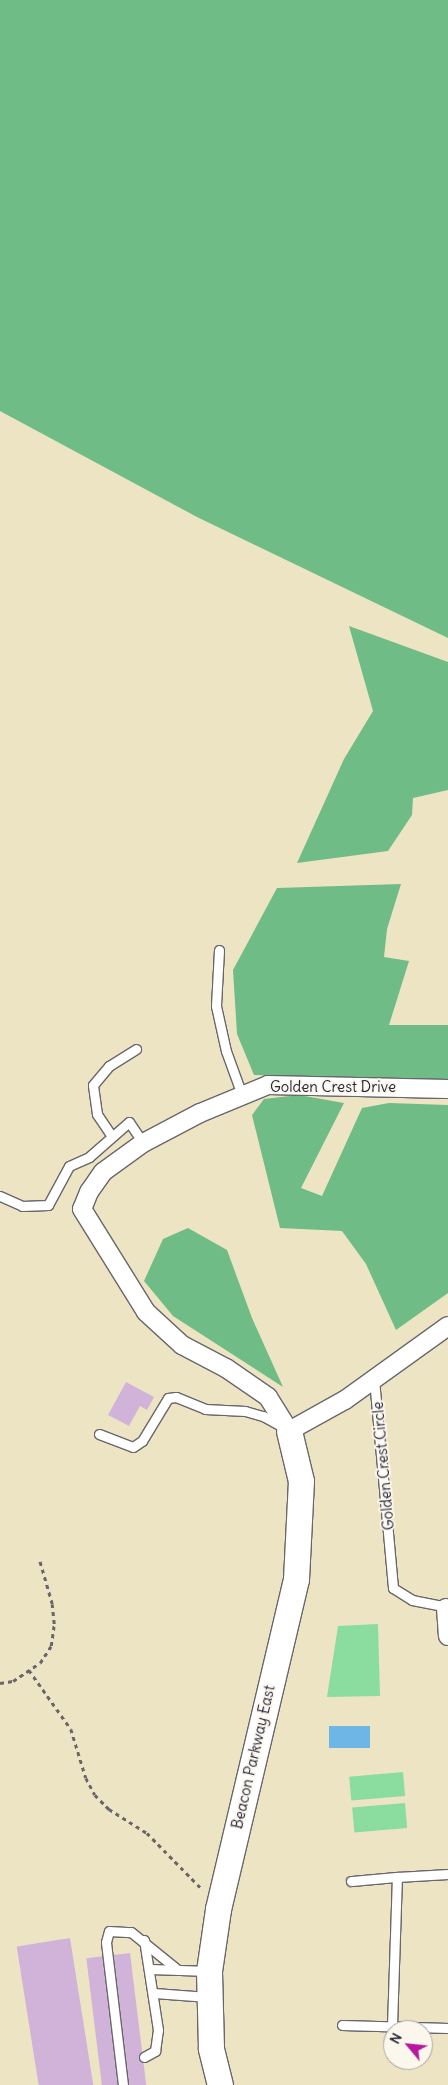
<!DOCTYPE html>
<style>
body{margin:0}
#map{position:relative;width:448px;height:2085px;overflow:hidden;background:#ede4c4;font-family:Delius,sans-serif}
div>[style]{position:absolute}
.green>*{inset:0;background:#8add9f;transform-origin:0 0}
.forest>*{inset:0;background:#6fbc86}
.water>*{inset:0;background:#6db6e5;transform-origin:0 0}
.building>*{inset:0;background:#d1b3da;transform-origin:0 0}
.path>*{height:2.5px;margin-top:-1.25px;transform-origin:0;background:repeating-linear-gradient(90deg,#69666b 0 4px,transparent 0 8px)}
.roads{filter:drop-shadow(1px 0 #69666b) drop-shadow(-1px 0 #69666b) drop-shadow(0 1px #69666b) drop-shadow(0 -1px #69666b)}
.lane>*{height:9px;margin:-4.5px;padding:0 4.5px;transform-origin:4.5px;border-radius:4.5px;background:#fff}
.street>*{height:18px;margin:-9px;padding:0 9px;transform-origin:9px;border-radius:9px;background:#fff}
.secondary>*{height:25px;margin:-12.5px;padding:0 12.5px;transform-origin:12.5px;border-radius:12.5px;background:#fff}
span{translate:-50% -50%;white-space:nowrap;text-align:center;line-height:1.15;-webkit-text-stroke:4px #fbf7ec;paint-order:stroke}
.street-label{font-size:15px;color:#22223b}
.north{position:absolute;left:383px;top:2020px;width:50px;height:50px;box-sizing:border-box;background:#fbf7ec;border:1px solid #a4a2a5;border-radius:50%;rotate:298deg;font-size:14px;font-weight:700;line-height:20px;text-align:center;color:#22223b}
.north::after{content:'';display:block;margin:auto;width:18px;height:22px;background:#b5179e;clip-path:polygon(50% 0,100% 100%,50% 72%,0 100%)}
</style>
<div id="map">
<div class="green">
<div style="clip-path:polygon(378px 1624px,380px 1696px,327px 1697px,338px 1626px)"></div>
<div style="left:403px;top:1772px;width:24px;height:54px;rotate:85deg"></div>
<div style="left:405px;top:1803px;width:25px;height:53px;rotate:85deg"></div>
</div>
<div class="forest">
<div style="clip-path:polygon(0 0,448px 0,448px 638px,197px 517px,0 411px)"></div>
<div style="clip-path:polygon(349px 626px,448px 662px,448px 790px,413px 798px,412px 815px,388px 851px,297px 863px,344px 759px,373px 711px)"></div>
<div style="clip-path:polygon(401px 884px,387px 929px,384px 957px,409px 961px,389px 1025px,448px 1025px,448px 1081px,254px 1075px,237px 1034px,233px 970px,277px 888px)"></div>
<div style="clip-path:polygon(299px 1095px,344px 1103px,301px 1188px,322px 1196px,362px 1108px,389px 1103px,448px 1105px,448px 1293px,396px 1330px,366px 1264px,342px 1231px,280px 1228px,252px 1115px,264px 1099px)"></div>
<div style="clip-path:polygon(188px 1228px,227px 1250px,252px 1318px,283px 1387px,173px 1316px,144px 1281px,163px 1239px)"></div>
</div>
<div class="water">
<div style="left:370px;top:1726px;width:22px;height:41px;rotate:90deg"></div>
</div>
<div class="building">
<div style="clip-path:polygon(126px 1382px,154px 1397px,147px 1410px,140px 1406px,129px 1426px,108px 1415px)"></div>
<div style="left:70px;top:1938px;width:149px;height:54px;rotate:81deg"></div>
<div style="left:130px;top:1953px;width:133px;height:44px;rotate:83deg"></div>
</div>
<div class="path">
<div style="left:29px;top:1670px;width:72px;rotate:54.6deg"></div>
<div style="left:71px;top:1729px;width:51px;rotate:73deg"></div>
<div style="left:86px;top:1778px;width:19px;rotate:62deg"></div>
<div style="left:95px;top:1795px;width:20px;rotate:45deg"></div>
<div style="left:109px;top:1809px;width:45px;rotate:32.3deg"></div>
<div style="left:147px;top:1833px;width:80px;rotate:45.5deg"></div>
<div style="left:0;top:1683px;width:13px;rotate:-9deg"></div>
<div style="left:13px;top:1681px;width:32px;rotate:-34deg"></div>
<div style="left:40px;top:1663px;width:20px;rotate:-57deg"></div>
<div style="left:51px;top:1646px;width:22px;rotate:-82deg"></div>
<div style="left:54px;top:1624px;width:20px;rotate:-96deg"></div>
<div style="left:52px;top:1604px;width:47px;rotate:-106.1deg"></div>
</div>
<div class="roads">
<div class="lane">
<div style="left:219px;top:950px;width:56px;rotate:93.1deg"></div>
<div style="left:216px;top:1006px;width:46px;rotate:77.5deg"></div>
<div style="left:226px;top:1051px;width:47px;rotate:70deg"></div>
<div style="left:111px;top:1135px;width:25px;rotate:-124deg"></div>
<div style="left:97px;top:1114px;width:29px;rotate:-98deg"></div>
<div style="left:93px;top:1085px;width:25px;rotate:-50deg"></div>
<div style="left:109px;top:1066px;width:32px;rotate:-32deg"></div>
<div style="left:0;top:1196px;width:24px;rotate:24deg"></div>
<div style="left:22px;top:1206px;width:26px;rotate:-2deg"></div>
<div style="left:48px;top:1205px;width:44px;rotate:-61.7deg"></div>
<div style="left:69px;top:1166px;width:22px;rotate:-24deg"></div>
<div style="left:89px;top:1157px;width:53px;rotate:-41.2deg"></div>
<div style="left:129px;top:1122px;width:25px;rotate:56deg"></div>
<div style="left:374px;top:1379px;width:210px;rotate:84.8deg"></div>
<div style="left:393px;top:1588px;width:22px;rotate:32deg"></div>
<div style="left:412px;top:1600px;width:37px;rotate:11deg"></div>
<div style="left:99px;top:1434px;width:36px;rotate:21deg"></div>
<div style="left:133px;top:1447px;width:11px;rotate:-34deg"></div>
<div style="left:142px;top:1441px;width:50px;rotate:-58.8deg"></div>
<div style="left:168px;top:1398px;width:8px;rotate:-7deg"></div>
<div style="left:176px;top:1397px;width:31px;rotate:22deg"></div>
<div style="left:205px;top:1409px;width:40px;rotate:2.9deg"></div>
<div style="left:245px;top:1411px;width:19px;rotate:16deg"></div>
<div style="left:263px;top:1416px;width:23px;rotate:29deg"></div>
<div style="left:351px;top:1881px;width:46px;rotate:-5deg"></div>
<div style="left:150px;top:1969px;width:59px;rotate:1.9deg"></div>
<div style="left:154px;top:1993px;width:54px;rotate:4.2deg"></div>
<div style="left:342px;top:2025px;width:106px;rotate:1.6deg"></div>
<div style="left:392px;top:2026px;width:149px;rotate:-88.1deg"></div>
<div style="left:397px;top:1877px;width:51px;rotate:-3.4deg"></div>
<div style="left:144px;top:2057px;width:13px;rotate:-29deg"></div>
<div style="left:155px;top:2051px;width:21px;rotate:-82deg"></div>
<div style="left:158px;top:2030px;width:91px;rotate:-98.8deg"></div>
<div style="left:123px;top:2085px;width:144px;rotate:-96.8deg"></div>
<div style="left:106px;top:1942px;width:11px;rotate:-75deg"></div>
<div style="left:109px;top:1931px;width:22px;rotate:3deg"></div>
<div style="left:131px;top:1932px;width:60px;rotate:39deg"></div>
</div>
<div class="street">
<div style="left:448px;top:1089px;width:180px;rotate:-178.7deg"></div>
<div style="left:268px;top:1085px;width:74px;rotate:157.6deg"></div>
<div style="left:200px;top:1113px;width:64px;rotate:152.2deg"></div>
<div style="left:143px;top:1143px;width:49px;rotate:144.1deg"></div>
<div style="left:103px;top:1172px;width:24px;rotate:125deg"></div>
<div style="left:89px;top:1192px;width:18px;rotate:112deg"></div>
<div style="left:82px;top:1209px;width:121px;rotate:58.1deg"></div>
<div style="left:146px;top:1312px;width:49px;rotate:42.5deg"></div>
<div style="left:182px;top:1345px;width:50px;rotate:27.6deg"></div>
<div style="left:226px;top:1368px;width:51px;rotate:34.6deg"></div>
<div style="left:268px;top:1397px;width:40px;rotate:58deg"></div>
<div style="left:289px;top:1431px;width:64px;rotate:-29deg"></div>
<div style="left:345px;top:1400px;width:127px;rotate:-35.7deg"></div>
<div style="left:446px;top:1608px;width:28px;rotate:86deg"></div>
</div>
<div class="secondary">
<div style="left:220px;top:2085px;width:38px;rotate:-104deg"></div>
<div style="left:211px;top:2048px;width:77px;rotate:-91.5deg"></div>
<div style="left:209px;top:1971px;width:63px;rotate:-81.7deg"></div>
<div style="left:218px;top:1909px;width:339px;rotate:-76.7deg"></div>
<div style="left:296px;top:1579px;width:98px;rotate:-87.1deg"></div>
<div style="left:301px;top:1481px;width:51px;rotate:-103.5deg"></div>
</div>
</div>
<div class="street-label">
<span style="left:333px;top:1087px">Golden Crest Drive</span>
<span style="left:383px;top:1466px;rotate:-95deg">Golden Crest Circle</span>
<span style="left:253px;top:1757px;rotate:-77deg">Beacon Parkway East</span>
</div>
<div class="north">N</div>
</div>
